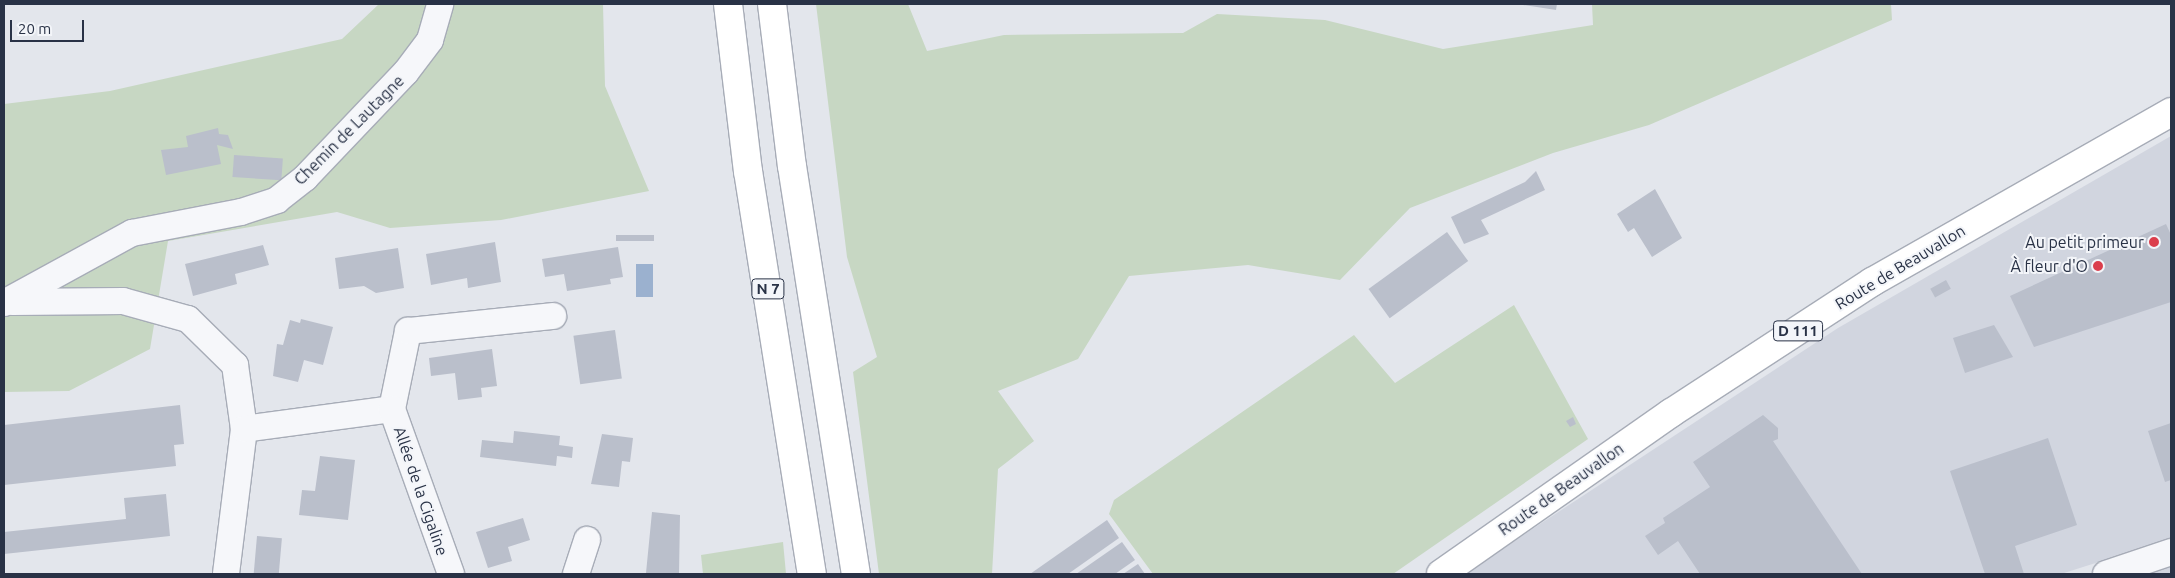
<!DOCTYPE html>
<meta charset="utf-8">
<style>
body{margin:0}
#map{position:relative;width:2175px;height:578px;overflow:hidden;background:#e3e6ec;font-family:Ubuntu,sans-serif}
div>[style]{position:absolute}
.built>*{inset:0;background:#d1d5df}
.green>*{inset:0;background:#c7d7c3}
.water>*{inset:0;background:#9bb1cf;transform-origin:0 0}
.building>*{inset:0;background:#babfcb;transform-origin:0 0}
.roads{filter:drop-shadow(1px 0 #a7acb7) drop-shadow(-1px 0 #a7acb7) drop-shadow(0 1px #a7acb7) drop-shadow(0 -1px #a7acb7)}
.minor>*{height:26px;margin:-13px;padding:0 13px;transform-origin:13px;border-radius:13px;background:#f6f7fa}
.major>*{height:28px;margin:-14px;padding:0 14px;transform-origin:14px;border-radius:14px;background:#fff}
.highway>*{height:28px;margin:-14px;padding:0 14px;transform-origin:14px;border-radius:14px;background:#fff}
.dots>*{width:14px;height:14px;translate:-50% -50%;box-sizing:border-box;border:2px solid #f3f5f9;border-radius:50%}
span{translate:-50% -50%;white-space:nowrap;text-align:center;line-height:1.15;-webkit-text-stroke:4px #f3f5f9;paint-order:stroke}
.shield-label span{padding:1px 4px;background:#f3f5f9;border:1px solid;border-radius:4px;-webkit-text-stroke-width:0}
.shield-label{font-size:15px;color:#293246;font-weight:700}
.street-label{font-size:16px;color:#293246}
.poi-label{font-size:16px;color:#293246}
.right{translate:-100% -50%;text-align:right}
.frame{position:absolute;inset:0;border:5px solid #293246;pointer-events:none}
.scale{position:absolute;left:10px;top:20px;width:74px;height:22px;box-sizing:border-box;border:2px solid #293246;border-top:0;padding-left:6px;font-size:15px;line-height:18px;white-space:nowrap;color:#293246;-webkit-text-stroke:4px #f3f5f9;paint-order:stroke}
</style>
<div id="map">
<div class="built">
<div style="clip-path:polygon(2171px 136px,2171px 539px,2061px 574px,1464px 574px,1838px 328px)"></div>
<div style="clip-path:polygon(2171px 565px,2171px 574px,2143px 574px)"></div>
</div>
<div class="green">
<div style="clip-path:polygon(379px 4px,603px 4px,605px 86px,649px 191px,501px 220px,390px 228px,337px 212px,168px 241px,150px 349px,69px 391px,4px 392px,4px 104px,110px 91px,342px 39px)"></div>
<div style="clip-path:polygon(816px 4px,908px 4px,927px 51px,1004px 35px,1183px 33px,1217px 14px,1325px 20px,1443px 49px,1593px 25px,1592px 4px,1891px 4px,1892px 20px,1649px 125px,1553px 153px,1410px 208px,1340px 280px,1248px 265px,1129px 276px,1078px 359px,998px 391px,1034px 441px,998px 469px,992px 574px,879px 574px,853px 372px,877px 357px,847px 257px)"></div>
<div style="clip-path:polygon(1514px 305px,1588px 439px,1393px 574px,1153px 574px,1109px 514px,1114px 500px,1354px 335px,1395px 383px)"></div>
<div style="clip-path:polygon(783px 542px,786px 574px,703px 574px,701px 555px)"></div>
</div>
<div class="water">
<div style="left:636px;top:264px;width:17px;height:33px"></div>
</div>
<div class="building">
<div style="clip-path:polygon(1517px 4px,1557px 4px,1556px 10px)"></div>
<div style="clip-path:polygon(218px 128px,219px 134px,228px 135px,233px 149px,217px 145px,221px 164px,166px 175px,161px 150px,188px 147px,186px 136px)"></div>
<div style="left:234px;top:155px;width:49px;height:22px;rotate:4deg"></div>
<div style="clip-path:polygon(1536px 171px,1545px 190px,1481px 220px,1489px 234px,1464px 244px,1451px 217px,1525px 182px)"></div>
<div style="clip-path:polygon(1655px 189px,1682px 238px,1652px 257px,1634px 228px,1628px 232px,1617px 214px)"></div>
<div style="clip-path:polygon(2166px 224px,2171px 235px,2171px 302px,2034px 347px,2010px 296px)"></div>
<div style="left:1447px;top:232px;width:36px;height:97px;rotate:54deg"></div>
<div style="left:654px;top:235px;width:6px;height:38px;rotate:90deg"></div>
<div style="clip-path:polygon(495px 242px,501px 282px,468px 288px,467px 278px,431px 285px,426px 254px)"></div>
<div style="clip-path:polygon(263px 245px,269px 265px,235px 274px,237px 284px,193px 296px,185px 264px)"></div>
<div style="clip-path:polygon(618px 247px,623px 277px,610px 279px,611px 284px,567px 291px,564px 274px,545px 277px,542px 259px)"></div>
<div style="clip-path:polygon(398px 248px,404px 288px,376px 293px,364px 286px,339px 289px,335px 258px)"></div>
<div style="left:1946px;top:280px;width:10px;height:18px;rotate:61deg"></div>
<div style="clip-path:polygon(301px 319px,333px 327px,323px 365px,304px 360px,298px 382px,273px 376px,277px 344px,283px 345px,290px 320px,300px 323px)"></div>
<div style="clip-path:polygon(1994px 325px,2013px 357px,1965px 373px,1953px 338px)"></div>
<div style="left:615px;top:330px;width:49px;height:42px;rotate:82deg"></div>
<div style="clip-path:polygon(492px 349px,497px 386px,481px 388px,482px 397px,458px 400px,455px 373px,431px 376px,429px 358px)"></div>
<div style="clip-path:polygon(180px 405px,184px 444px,174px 445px,176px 466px,4px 485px,4px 425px)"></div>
<div style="clip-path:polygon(1763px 415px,1778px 428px,1778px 439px,1773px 441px,1862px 574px,1700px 574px,1678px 541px,1658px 555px,1645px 536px,1665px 523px,1663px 518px,1710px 487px,1693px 462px)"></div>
<div style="clip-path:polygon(1573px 417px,1576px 424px,1570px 427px,1566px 421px)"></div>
<div style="clip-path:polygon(2171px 423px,2171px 480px,2165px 482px,2148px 431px)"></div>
<div style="clip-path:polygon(514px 431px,560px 436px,559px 445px,573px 447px,572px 458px,557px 456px,556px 466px,480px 457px,482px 440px,513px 443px)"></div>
<div style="clip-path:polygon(602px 434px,633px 438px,630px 462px,622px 461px,619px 487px,591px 484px)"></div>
<div style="clip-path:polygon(2048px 438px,2077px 525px,2015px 546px,2024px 574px,1985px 574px,1950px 471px)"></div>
<div style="clip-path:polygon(320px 456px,355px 460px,348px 520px,299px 515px,302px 490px,315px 491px)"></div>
<div style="clip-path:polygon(166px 494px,170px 536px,4px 554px,4px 532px,126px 519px,124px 498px)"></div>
<div style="clip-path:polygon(652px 512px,680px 515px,679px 574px,638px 574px,646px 573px)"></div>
<div style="clip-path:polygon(523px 518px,530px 540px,508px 547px,512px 561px,488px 568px,476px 532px)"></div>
<div style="clip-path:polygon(1107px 520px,1119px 538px,1068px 574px,1030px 574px)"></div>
<div style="left:257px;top:536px;width:25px;height:38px;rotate:5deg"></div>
<div style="clip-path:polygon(1122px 542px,1135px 560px,1115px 574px,1076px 574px)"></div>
<div style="clip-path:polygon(1138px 564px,1145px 574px,1123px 574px)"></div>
</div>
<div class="roads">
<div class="minor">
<div style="left:12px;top:302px;width:111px;rotate:-0.5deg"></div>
<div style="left:123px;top:301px;width:67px;rotate:15.5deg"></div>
<div style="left:188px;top:319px;width:66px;rotate:44.4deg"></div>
<div style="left:235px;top:365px;width:65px;rotate:82deg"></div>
<div style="left:244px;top:429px;width:146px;rotate:97.1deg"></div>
<div style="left:4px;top:303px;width:146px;rotate:-28.7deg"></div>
<div style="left:132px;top:233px;width:111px;rotate:-10.9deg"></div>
<div style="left:241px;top:212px;width:38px;rotate:-18deg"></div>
<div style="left:277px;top:200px;width:36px;rotate:-38deg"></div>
<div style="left:305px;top:178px;width:146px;rotate:-46.4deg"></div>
<div style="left:406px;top:72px;width:40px;rotate:-53deg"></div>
<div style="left:430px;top:40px;width:37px;rotate:-74deg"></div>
<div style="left:392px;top:409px;width:80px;rotate:-78.4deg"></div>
<div style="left:408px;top:331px;width:146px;rotate:-5.9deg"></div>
<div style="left:244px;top:429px;width:149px;rotate:-7.7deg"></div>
<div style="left:392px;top:409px;width:175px;rotate:70.3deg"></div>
<div style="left:576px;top:574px;width:36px;rotate:-72deg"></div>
<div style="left:2106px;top:574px;width:69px;rotate:-18.7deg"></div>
</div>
<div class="major">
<div style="left:1441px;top:574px;width:281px;rotate:-35deg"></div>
<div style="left:1671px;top:413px;width:240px;rotate:-33.1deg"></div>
<div style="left:1872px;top:282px;width:344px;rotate:-29.6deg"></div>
</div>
<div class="highway">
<div style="left:728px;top:4px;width:168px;rotate:83.2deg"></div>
<div style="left:748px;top:171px;width:408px;rotate:81deg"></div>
<div style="left:772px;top:4px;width:163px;rotate:83deg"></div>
<div style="left:792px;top:166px;width:413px;rotate:81.1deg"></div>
</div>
</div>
<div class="dots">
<div style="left:2154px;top:242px;background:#db3e4c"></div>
<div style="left:2098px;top:266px;background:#db3e4c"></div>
</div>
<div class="shield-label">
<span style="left:768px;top:289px">N 7</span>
<span style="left:1798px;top:331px">D 111</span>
</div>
<div class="street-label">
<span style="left:349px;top:130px;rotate:-45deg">Chemin de Lautagne</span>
<span style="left:1900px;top:267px;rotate:-31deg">Route de Beauvallon</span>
<span style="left:1561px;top:489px;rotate:-35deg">Route de Beauvallon</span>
<span style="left:421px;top:491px;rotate:71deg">Allée de la Cigaline</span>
</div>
<div class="poi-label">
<span class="right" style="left:2144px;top:242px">Au petit primeur</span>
<span class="right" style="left:2088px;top:266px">À fleur d'O</span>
</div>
<div class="frame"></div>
<div class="scale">20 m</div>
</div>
